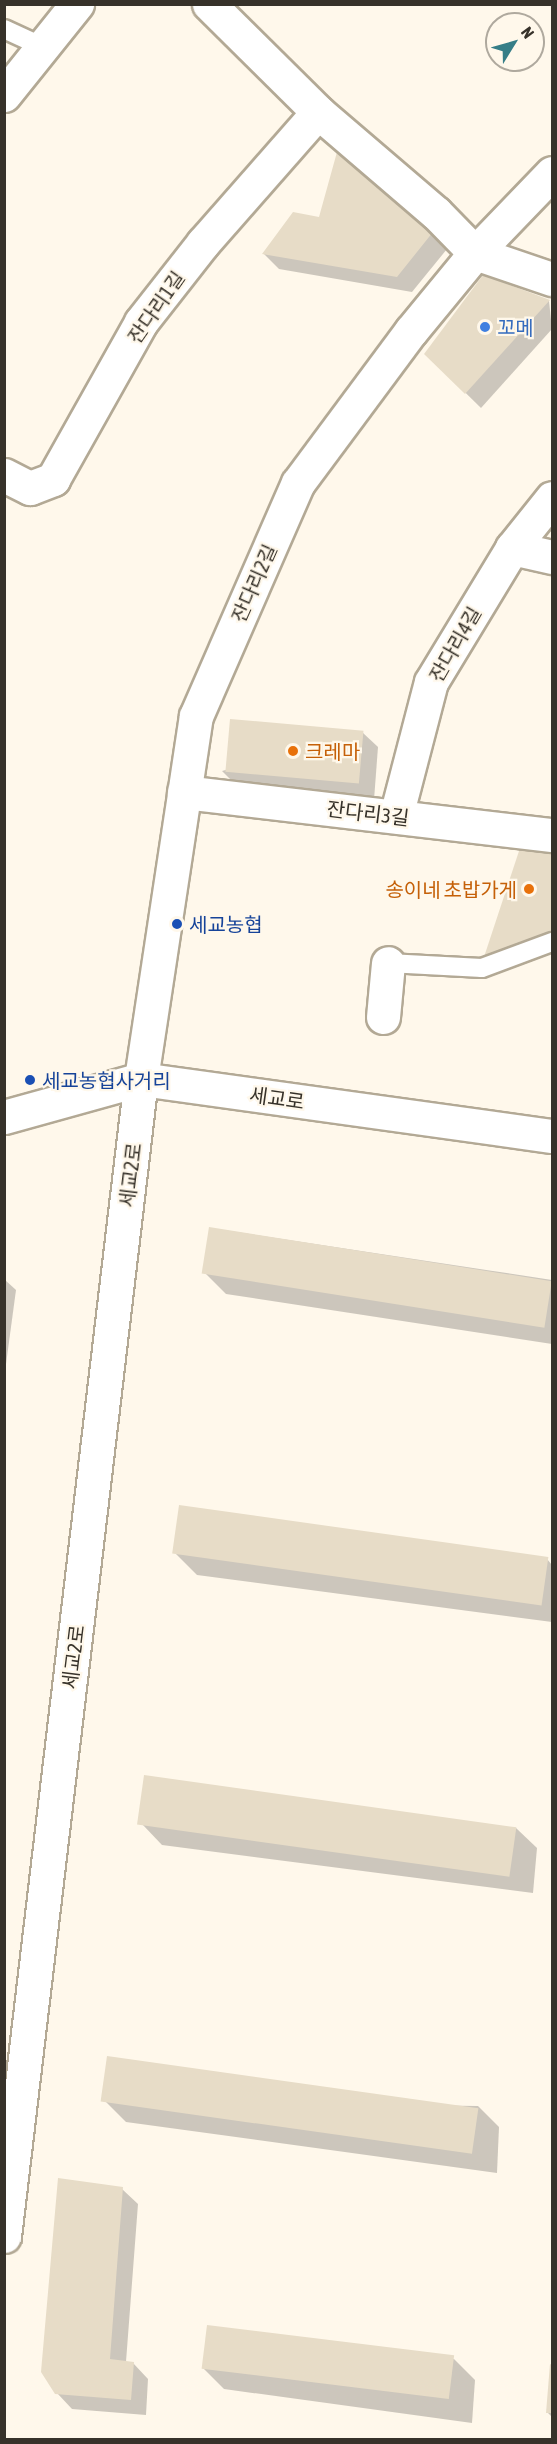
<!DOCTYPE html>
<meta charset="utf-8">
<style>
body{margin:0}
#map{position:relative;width:557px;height:2444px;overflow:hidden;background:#fff8eb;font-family:"Asap Condensed","Noto Sans KR",sans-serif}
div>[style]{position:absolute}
.shadow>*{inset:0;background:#0003}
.building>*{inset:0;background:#e7dcc7;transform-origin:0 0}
.roads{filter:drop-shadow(2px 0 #b3a995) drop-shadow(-2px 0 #b3a995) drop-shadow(0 2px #b3a995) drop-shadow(0 -2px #b3a995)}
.service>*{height:18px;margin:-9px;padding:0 9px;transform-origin:9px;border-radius:9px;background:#fff}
.minor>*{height:33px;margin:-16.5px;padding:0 16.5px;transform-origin:16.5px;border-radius:16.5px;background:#fff}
.tertiary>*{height:33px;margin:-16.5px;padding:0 16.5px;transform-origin:16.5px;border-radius:16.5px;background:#fff}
.dots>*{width:16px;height:16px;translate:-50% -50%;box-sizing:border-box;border:3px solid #fff8eb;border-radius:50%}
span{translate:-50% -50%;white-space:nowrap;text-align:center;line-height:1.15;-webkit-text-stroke:4.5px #fff8eb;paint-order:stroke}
.street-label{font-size:20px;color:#37322a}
.shop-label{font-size:20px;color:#366cbe}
.left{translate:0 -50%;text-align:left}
.food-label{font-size:20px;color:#c56008}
.right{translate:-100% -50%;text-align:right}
.transit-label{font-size:20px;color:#164399}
.frame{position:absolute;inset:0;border:6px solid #37322a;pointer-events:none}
.north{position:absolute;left:485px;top:12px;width:60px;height:60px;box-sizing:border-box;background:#fff8eb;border:2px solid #afa99e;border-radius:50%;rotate:53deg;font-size:16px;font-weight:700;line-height:24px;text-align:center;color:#37322a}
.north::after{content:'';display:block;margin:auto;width:21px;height:27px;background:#367e87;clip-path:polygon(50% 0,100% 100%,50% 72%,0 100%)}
</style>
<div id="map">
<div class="shadow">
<div style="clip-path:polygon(320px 218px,432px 233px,447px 249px,412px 292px,279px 269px,264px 254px)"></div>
<div style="clip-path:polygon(484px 277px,549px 301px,552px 329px,481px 408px,426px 354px)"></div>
<div style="clip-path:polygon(362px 732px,378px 747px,374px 800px,237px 786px,222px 771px)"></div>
<div style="clip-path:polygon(552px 849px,552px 952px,500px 971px,485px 956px)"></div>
<div style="clip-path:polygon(210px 1228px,552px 1280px,552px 1344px,226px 1294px,205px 1273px)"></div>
<div style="clip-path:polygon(4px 1279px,16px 1290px,4px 1379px)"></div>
<div style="clip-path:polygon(176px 1554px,547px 1559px,552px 1565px,552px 1622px,197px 1575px)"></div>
<div style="clip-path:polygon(142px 1824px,516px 1828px,537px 1848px,533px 1893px,162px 1845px)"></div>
<div style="clip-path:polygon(105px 2101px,478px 2106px,499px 2127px,497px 2173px,126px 2122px)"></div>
<div style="clip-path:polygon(122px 2189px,138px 2204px,126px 2362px,133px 2363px,148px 2379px,146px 2415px,72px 2409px,57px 2393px)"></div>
<div style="clip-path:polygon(454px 2359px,475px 2380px,472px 2423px,224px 2389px,203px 2368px)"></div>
<div style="clip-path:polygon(551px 2366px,552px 2366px,552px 2417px,547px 2412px)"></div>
</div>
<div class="building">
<div style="clip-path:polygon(337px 152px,433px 232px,397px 277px,262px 254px,293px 212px,319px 217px)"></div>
<div style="clip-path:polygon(483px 275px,550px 300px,465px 394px,424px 354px)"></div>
<div style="left:230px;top:719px;width:134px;height:53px;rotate:5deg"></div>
<div style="clip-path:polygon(521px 845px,552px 847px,552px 931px,484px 957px)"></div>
<div style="left:209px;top:1227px;width:347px;height:47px;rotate:9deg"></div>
<div style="left:179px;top:1505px;width:373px;height:49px;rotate:8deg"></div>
<div style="left:144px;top:1775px;width:376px;height:50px;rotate:8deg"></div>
<div style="left:107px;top:2056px;width:375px;height:46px;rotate:8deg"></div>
<div style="clip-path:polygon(58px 2178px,123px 2187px,110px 2359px,134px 2362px,131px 2400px,55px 2394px,41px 2372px)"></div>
<div style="left:207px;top:2325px;width:249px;height:44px;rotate:7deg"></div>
<div style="clip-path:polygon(550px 2364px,552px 2365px,552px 2413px,546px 2413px)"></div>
</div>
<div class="roads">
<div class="service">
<div style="left:4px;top:29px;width:43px;rotate:24.8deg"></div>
<div style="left:388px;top:963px;width:94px;rotate:3deg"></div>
<div style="left:482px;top:968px;width:75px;rotate:-20.4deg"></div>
</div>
<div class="minor">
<div style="left:209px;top:4px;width:153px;rotate:44.7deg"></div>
<div style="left:318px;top:112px;width:155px;rotate:40.6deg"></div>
<div style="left:436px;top:213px;width:56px;rotate:45.7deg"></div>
<div style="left:475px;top:253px;width:81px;rotate:18.7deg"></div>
<div style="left:4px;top:95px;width:117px;rotate:-51.3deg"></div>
<div style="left:4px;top:475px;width:29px;rotate:27deg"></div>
<div style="left:30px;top:488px;width:25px;rotate:-21deg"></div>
<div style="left:53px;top:479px;width:180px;rotate:-60.7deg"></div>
<div style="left:141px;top:322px;width:100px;rotate:-51.9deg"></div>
<div style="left:203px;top:243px;width:174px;rotate:-48.7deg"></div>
<div style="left:512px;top:548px;width:41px;rotate:12.7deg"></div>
<div style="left:184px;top:792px;width:371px;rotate:6.7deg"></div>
<div style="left:396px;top:816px;width:138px;rotate:-75.4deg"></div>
<div style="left:431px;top:682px;width:157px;rotate:-58.8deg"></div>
<div style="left:512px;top:548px;width:64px;rotate:-51.3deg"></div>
<div style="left:383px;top:1017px;width:54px;rotate:-84.7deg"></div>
</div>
<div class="tertiary">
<div style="left:4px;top:1117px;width:142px;rotate:-15.5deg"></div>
<div style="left:141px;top:1079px;width:415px;rotate:7.9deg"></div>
<div style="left:4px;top:2236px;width:1165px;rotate:-83.25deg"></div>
<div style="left:141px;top:1079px;width:367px;rotate:-81.4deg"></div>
<div style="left:196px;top:716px;width:254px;rotate:-66.4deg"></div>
<div style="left:298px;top:483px;width:189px;rotate:-53.4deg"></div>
<div style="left:411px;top:331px;width:101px;rotate:-50.6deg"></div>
<div style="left:475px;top:253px;width:111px;rotate:-46.1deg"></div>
</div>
</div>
<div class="dots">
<div style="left:485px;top:327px;background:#3f7fe0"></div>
<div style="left:293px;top:751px;background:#e8710a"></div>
<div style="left:529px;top:889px;background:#e8710a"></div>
<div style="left:177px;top:924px;background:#1a4fb4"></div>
<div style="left:30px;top:1080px;background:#1a4fb4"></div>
</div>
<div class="street-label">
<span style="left:156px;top:307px;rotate:-55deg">잔다리1길</span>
<span style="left:254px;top:583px;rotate:-66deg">잔다리2길</span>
<span style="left:455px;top:644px;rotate:-60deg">잔다리4길</span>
<span style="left:368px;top:813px;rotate:7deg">잔다리3길</span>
<span style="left:277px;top:1098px;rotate:8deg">세교로</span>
<span style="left:130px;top:1175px;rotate:-83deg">세교2로</span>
<span style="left:73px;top:1657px;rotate:-83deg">세교2로</span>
</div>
<div class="shop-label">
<span class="left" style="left:497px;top:327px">꼬메</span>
</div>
<div class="food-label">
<span class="left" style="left:305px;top:751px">크레마</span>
<span class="right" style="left:517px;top:889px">송이네 초밥가게</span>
</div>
<div class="transit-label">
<span class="left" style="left:189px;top:924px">세교농협</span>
<span class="left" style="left:42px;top:1080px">세교농협사거리</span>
</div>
<div class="frame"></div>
<div class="north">N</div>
</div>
